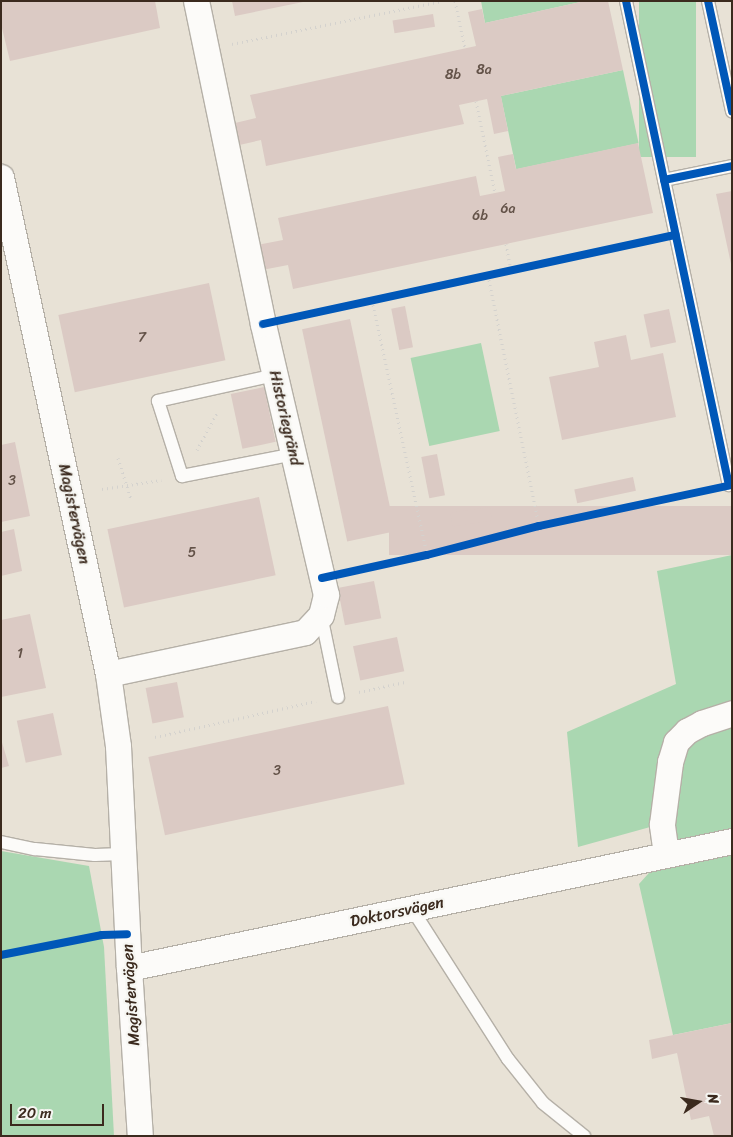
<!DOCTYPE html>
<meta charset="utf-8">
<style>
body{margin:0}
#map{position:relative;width:733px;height:1137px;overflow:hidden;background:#e8e2d6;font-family:Sriracha,sans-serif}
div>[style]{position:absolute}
.green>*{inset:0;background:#aad7b1;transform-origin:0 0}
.building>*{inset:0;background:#dbcac4;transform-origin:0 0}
.path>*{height:3px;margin-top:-1.5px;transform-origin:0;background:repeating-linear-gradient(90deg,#d4d2ce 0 1px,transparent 0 5px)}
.roads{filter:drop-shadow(1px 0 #b5b0a7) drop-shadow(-1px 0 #b5b0a7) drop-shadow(0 1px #b5b0a7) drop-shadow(0 -1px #b5b0a7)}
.lane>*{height:12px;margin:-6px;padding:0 6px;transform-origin:6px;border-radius:6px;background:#fcfbf9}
.street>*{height:25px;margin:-12.5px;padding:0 12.5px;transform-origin:12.5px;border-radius:12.5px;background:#fcfbf9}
.cycleway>*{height:8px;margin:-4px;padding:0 4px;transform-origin:4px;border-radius:4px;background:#0057b8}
span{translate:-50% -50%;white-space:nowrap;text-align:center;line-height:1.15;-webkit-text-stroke:4.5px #f6f6f2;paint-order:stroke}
.number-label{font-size:14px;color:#635248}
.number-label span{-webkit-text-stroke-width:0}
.street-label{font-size:16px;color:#3b2a1e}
.frame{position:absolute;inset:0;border:2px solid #3b2a1e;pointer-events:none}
.north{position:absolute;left:673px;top:1077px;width:50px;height:50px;-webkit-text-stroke:4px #f6f6f2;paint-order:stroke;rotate:78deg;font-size:14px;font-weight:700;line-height:20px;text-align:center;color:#3b2a1e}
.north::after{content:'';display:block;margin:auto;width:18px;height:22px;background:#3b2a1e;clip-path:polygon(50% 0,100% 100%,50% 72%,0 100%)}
.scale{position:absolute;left:10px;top:1104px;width:94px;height:22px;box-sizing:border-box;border:2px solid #3b2a1e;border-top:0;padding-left:6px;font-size:15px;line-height:18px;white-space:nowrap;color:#3b2a1e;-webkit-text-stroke:4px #f6f6f2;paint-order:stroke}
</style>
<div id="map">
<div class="green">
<div style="clip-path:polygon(481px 1px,585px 1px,485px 23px)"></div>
<div style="left:639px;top:1px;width:57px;height:156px"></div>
<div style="left:623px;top:70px;width:75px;height:125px;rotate:78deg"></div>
<div style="left:481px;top:343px;width:90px;height:72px;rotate:78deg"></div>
<div style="clip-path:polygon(732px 555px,732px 1023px,673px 1035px,639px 884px,666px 854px,661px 824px,578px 847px,567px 732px,676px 684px,657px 571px)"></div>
<div style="clip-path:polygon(1px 851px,89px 866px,104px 947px,114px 1136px,1px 1136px)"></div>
</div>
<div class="building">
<div style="clip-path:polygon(1px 1px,155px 1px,160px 28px,10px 61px,1px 24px)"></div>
<div style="clip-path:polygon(232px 1px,303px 1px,303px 2px,235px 16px)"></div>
<div style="clip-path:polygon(585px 1px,608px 1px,623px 70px,501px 96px,508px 131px,494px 134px,487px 99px,459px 105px,464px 124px,266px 166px,261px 140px,235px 146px,231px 124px,256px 118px,250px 95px,476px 46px,468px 12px,482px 9px,485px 23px)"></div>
<div style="left:433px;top:14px;width:13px;height:41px;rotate:81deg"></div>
<div style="clip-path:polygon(638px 143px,653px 213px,293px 289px,288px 265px,262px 270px,257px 245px,283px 240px,278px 218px,476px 176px,480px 196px,505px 191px,498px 157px,513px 154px,516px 169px)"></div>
<div style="clip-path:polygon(732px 191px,732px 264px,731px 264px,716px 194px)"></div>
<div style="left:209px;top:283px;width:79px;height:154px;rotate:78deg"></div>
<div style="left:405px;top:306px;width:42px;height:14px;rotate:79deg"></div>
<div style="left:669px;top:309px;width:34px;height:26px;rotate:78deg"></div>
<div style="left:350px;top:319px;width:217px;height:49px;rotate:78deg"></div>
<div style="clip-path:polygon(626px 335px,631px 360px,663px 353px,676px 417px,562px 440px,549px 377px,599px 367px,594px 342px)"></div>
<div style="left:264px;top:387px;width:56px;height:34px;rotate:78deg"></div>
<div style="clip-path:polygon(15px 442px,30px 516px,1px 522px,1px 445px)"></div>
<div style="left:437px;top:454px;width:42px;height:16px;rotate:79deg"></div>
<div style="left:633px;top:477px;width:14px;height:60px;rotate:78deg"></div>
<div style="left:259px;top:497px;width:80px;height:155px;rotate:78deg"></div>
<div style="left:732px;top:506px;width:49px;height:343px;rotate:90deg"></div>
<div style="left:490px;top:507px;width:14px;height:40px;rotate:82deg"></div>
<div style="clip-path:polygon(14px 529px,22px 571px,1px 576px,1px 532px)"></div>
<div style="left:374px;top:581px;width:38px;height:37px;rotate:79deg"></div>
<div style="clip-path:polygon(30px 614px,46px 688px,1px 697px,1px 620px)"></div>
<div style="left:397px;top:637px;width:35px;height:45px;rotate:78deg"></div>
<div style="left:177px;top:682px;width:36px;height:32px;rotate:79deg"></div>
<div style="left:388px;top:706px;width:80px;height:245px;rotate:78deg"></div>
<div style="left:53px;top:713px;width:43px;height:37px;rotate:78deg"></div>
<div style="clip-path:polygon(1px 739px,9px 766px,1px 768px)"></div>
<div style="clip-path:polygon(732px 1023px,732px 1136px,714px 1136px,709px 1116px,691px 1120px,677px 1053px,652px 1059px,649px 1040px)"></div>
</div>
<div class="path">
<div style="left:455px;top:1px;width:48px;rotate:78deg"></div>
<div style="left:232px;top:44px;width:213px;rotate:-11.6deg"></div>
<div style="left:476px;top:101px;width:94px;rotate:78.3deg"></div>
<div style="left:506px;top:244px;width:26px;rotate:79deg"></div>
<div style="left:488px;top:275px;width:256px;rotate:78.5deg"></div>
<div style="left:372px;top:300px;width:261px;rotate:77.8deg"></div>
<div style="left:197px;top:450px;width:44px;rotate:-61.7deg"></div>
<div style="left:118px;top:458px;width:43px;rotate:72.4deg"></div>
<div style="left:102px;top:489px;width:60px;rotate:-8.7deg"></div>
<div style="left:359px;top:692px;width:47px;rotate:-12.3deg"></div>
<div style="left:155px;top:737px;width:165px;rotate:-12.6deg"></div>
</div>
<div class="roads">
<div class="lane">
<div style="left:626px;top:1px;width:495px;rotate:78deg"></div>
<div style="left:708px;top:1px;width:113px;rotate:77.7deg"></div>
<div style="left:664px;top:180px;width:69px;rotate:-11.6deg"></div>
<div style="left:275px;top:375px;width:120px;rotate:167.5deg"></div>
<div style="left:158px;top:401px;width:79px;rotate:72.3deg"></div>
<div style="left:182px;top:476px;width:114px;rotate:-11.1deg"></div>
<div style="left:321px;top:615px;width:84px;rotate:78.3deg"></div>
<div style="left:1px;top:842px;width:35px;rotate:12deg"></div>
<div style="left:35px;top:849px;width:60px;rotate:5.7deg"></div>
<div style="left:95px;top:855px;width:27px;rotate:-2deg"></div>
<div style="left:412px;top:909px;width:178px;rotate:57.4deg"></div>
<div style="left:508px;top:1059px;width:56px;rotate:51.5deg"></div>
<div style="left:543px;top:1103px;width:53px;rotate:38.8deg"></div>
</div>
<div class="street">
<div style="left:1px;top:177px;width:508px;rotate:77.85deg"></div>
<div style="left:108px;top:674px;width:73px;rotate:82.1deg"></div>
<div style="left:118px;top:746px;width:222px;rotate:87.2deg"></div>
<div style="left:129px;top:968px;width:168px;rotate:86.3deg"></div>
<div style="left:108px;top:674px;width:201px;rotate:-12deg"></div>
<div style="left:305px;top:632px;width:23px;rotate:-47deg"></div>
<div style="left:321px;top:615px;width:21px;rotate:-76deg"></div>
<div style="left:326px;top:595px;width:278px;rotate:-103.1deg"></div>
<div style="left:263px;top:324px;width:330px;rotate:-101.7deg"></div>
<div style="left:666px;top:854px;width:30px;rotate:-98deg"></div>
<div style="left:662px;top:824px;width:63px;rotate:-82.6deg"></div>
<div style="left:670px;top:762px;width:21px;rotate:-73deg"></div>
<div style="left:676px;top:742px;width:16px;rotate:-45deg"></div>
<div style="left:687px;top:731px;width:17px;rotate:-28deg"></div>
<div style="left:702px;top:723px;width:32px;rotate:-18deg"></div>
<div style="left:129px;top:968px;width:616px;rotate:-11.89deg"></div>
</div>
</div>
<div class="cycleway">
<div style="left:626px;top:1px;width:495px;rotate:78deg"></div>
<div style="left:708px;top:1px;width:113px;rotate:77.7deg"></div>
<div style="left:664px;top:180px;width:69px;rotate:-11.6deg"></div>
<div style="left:263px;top:324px;width:422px;rotate:-12.2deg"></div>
<div style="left:322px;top:578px;width:107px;rotate:-12.4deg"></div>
<div style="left:427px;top:555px;width:116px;rotate:-14.5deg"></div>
<div style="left:539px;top:526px;width:197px;rotate:-12deg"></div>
<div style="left:1px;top:955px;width:103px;rotate:-11.2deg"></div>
<div style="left:102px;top:935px;width:25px;rotate:-2deg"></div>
</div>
<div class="number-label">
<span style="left:484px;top:70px">8a</span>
<span style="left:453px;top:75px">8b</span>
<span style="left:508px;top:209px">6a</span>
<span style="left:480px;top:216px">6b</span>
<span style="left:142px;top:338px">7</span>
<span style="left:12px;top:481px">3</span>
<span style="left:192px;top:553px">5</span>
<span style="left:20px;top:654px">1</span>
<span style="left:277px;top:771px">3</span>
</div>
<div class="street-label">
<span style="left:285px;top:418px;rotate:77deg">Historiegränd</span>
<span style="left:74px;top:514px;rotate:78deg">Magistervägen</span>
<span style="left:397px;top:912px;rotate:-12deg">Doktorsvägen</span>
<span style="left:131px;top:995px;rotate:-94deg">Magistervägen</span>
</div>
<div class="frame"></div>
<div class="north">N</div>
<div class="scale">20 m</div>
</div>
